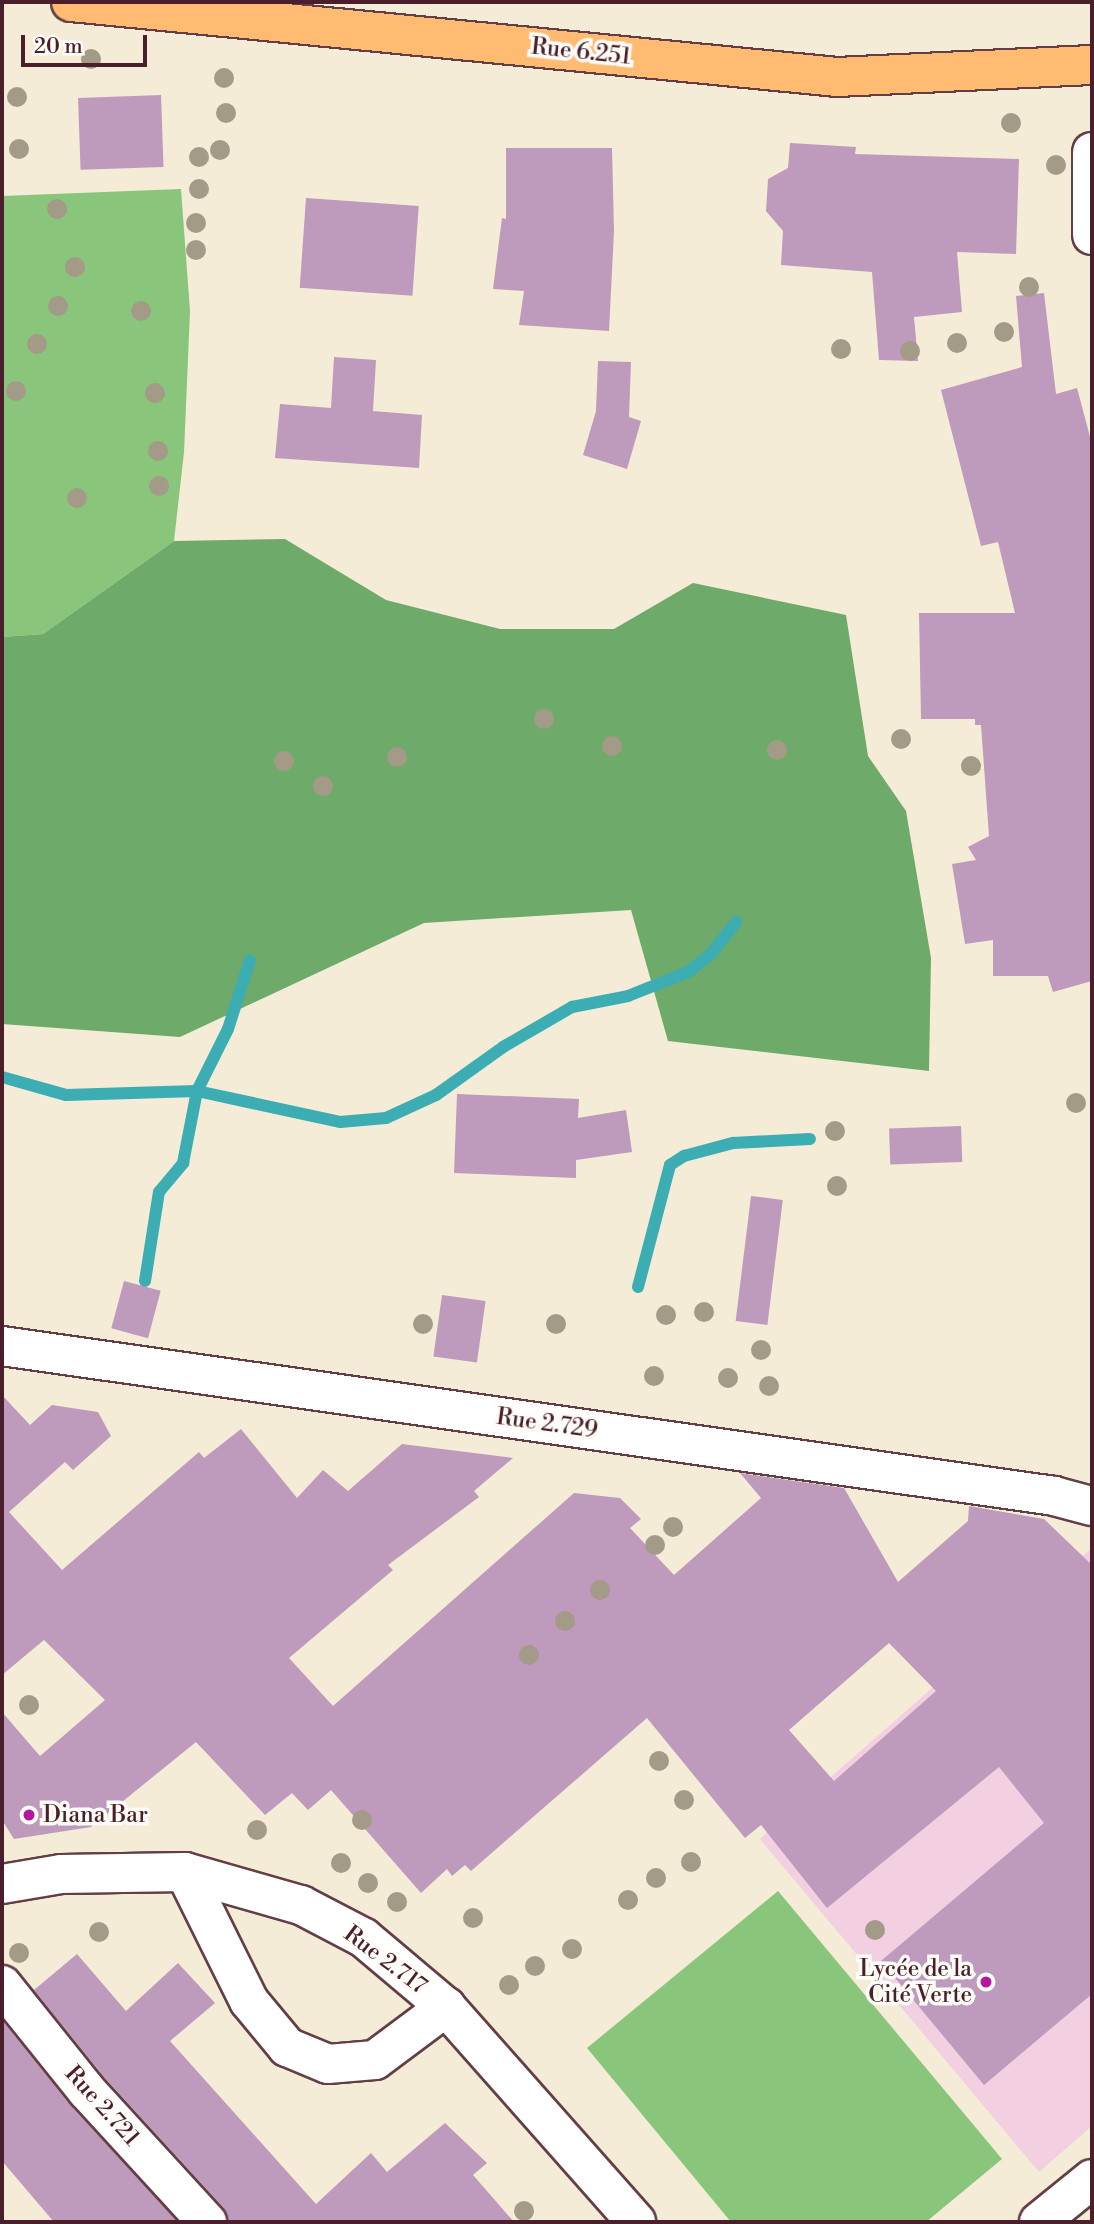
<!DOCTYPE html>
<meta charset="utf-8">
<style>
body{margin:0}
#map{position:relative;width:1094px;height:2224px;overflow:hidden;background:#f4ecd7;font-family:"Libre Bodoni",serif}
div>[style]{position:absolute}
.built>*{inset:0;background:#f2cfe1}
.green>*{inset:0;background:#89c57a}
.forest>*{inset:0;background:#6eaa6a}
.stream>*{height:12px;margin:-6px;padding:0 6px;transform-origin:6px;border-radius:6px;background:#3badb3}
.building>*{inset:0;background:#be9abc;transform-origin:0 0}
.roads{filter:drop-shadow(2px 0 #643e45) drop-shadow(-2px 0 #643e45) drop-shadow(0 2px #643e45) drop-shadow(0 -2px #643e45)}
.minor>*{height:38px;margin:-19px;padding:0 19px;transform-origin:19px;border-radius:19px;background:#fff}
.major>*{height:38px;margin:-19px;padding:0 19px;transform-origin:19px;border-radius:19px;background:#febb71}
.trees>*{width:20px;height:20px;margin:-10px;border-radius:50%;background:#a39b88}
.dots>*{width:19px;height:19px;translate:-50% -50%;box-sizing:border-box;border:4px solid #fdfcf7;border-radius:50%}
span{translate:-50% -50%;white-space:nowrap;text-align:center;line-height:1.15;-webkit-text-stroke:7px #fdfcf7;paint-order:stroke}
.street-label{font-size:23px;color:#4a1f2b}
.poi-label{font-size:23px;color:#4a1f2b}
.left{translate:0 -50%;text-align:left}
.right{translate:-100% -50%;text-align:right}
.frame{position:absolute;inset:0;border:4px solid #4a1f2b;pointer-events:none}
.scale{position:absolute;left:21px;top:35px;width:126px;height:32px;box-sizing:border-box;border:4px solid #4a1f2b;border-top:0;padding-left:9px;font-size:21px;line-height:24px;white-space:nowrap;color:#4a1f2b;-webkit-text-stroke:5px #fdfcf7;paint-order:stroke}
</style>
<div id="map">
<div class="built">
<div style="clip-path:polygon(1092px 1548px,1092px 2126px,1039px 2172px,760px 1839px)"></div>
</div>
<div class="green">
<div style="clip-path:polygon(181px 189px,190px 311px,184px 452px,174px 541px,43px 634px,2px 637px,2px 196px)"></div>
<div style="clip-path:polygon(778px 1891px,1002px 2159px,926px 2222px,731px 2222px,587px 2048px)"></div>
</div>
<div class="forest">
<div style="clip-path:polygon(285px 539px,386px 600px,500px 629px,614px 629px,693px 583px,846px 615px,868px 756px,906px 811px,931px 958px,929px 1071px,668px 1041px,631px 910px,424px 923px,180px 1037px,2px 1024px,2px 637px,43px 634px,174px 541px)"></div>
</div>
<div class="stream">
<div style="left:2px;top:1077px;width:66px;rotate:15.7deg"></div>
<div style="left:66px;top:1095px;width:131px;rotate:-1.7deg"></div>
<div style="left:197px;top:1091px;width:146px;rotate:12.2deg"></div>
<div style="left:340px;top:1122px;width:46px;rotate:-5deg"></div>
<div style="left:386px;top:1118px;width:55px;rotate:-24.7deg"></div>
<div style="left:436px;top:1095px;width:82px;rotate:-35.6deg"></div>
<div style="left:503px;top:1047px;width:80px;rotate:-30.1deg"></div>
<div style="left:572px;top:1007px;width:57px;rotate:-11.1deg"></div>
<div style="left:628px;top:996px;width:65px;rotate:-21.8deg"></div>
<div style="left:688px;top:972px;width:28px;rotate:-38deg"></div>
<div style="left:710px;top:955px;width:42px;rotate:-51.8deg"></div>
<div style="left:145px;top:1281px;width:90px;rotate:-81.1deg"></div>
<div style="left:159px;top:1192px;width:38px;rotate:-50deg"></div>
<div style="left:183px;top:1163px;width:73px;rotate:-79deg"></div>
<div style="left:197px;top:1091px;width:69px;rotate:-63.4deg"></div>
<div style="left:228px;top:1029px;width:72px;rotate:-72.3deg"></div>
<div style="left:638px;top:1287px;width:126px;rotate:-75.3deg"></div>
<div style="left:670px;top:1165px;width:17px;rotate:-33deg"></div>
<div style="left:684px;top:1156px;width:51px;rotate:-14.9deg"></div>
<div style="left:733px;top:1143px;width:77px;rotate:-3deg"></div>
</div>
<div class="building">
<div style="left:161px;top:95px;width:72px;height:83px;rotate:88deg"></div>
<div style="clip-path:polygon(790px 143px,856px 147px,855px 154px,1019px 159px,1016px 254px,957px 252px,962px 312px,914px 317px,918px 361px,879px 360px,872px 272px,781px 265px,783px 231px,766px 211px,768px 179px,788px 168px)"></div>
<div style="clip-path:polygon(506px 148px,612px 148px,614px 231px,609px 331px,519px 325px,524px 291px,493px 289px,502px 218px,506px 219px)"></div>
<div style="left:306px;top:198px;width:113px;height:90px;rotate:4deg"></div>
<div style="clip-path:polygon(1044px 293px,1056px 394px,1077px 388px,1092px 444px,1092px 981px,1053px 992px,1048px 976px,993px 976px,993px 940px,965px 944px,952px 864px,976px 860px,968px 847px,989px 836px,981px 725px,975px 725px,975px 719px,921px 719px,919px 613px,1015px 613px,998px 542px,981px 546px,941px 390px,1022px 367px,1016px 296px)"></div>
<div style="clip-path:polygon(334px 357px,376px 360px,373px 411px,422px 415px,419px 468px,275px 458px,280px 404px,331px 408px)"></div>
<div style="clip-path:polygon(598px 361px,631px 362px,629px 417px,641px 421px,627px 469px,583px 455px,596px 411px)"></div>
<div style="clip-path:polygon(457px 1094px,579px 1099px,578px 1118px,626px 1110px,632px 1152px,576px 1160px,576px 1178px,454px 1173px)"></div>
<div style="left:961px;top:1126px;width:36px;height:72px;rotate:88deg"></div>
<div style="left:751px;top:1196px;width:32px;height:126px;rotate:7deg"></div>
<div style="left:124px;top:1281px;width:38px;height:49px;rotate:15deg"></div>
<div style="left:442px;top:1295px;width:44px;height:62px;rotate:8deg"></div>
<div style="clip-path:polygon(evenodd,2px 1395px,30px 1425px,52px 1405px,98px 1412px,111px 1436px,73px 1470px,65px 1462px,9px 1512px,62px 1570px,199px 1452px,204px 1458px,241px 1429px,297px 1498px,323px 1470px,348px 1491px,402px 1444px,513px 1458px,474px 1491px,479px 1497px,388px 1565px,393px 1570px,289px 1658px,333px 1706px,574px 1493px,620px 1498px,641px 1519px,630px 1528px,674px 1575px,761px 1498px,740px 1473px,844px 1488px,898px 1582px,968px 1521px,969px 1506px,1044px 1519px,1092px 1565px,1092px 1994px,984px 2085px,881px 1961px,1044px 1823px,999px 1767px,827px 1908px,761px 1825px,745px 1838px,647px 1718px,471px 1871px,465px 1865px,452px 1876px,447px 1869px,421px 1893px,331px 1790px,308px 1810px,292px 1793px,265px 1815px,196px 1742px,91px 1827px,14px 1839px,2px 1820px,2px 1712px,40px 1756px,105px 1700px,44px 1640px,2px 1675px,2px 1395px,889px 1643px,936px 1691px,834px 1781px,789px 1730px,889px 1643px)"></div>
<div style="clip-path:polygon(77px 1954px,126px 2011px,178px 1963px,215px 2003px,170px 2041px,316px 2204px,371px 2153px,387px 2172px,445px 2123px,487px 2163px,473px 2175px,514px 2222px,228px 2222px,223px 2207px,104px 2077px,34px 1990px)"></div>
<div style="clip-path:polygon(2px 2020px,71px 2106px,178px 2222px,54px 2222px,2px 2161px)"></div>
</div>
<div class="roads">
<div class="minor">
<div style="left:1092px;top:152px;width:83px;rotate:90deg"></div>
<div style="left:2px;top:1346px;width:1063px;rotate:8.11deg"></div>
<div style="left:1054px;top:1496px;width:39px;rotate:15deg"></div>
<div style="left:185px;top:1872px;width:144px;rotate:63.6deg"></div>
<div style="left:249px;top:2001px;width:60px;rotate:50.4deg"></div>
<div style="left:287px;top:2047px;width:44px;rotate:22.5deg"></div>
<div style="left:328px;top:2064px;width:47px;rotate:-4.9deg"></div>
<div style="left:375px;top:2060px;width:89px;rotate:-36.7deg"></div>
<div style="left:2px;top:1884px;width:60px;rotate:-9.6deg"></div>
<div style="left:61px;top:1874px;width:124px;rotate:-0.9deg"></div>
<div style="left:185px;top:1872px;width:121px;rotate:15.9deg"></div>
<div style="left:301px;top:1905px;width:71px;rotate:27.6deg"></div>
<div style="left:364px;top:1938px;width:107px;rotate:40.1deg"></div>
<div style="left:446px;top:2007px;width:287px;rotate:48.5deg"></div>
<div style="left:2px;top:1985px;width:136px;rotate:51.3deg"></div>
<div style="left:87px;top:2091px;width:178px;rotate:47.5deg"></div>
<div style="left:1039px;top:2222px;width:68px;rotate:-39.1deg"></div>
</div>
<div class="major">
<div style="left:71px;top:2px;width:770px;rotate:5.59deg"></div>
<div style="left:837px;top:77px;width:255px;rotate:-2.7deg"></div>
</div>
</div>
<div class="trees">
<div style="left:91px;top:59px"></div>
<div style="left:224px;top:78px"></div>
<div style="left:17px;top:97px"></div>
<div style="left:226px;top:113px"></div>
<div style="left:1011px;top:123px"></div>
<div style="left:19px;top:149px"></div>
<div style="left:220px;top:150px"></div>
<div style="left:199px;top:157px"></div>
<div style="left:1056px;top:165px"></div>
<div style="left:199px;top:189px"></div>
<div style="left:57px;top:209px"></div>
<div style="left:196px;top:223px"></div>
<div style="left:196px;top:250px"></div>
<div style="left:75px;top:267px"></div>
<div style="left:1029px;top:287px"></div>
<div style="left:58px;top:306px"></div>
<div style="left:141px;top:311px"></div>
<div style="left:1004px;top:332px"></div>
<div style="left:957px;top:343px"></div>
<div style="left:37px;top:344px"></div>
<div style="left:841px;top:349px"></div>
<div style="left:910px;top:351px"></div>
<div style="left:16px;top:391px"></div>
<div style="left:155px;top:393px"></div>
<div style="left:158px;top:451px"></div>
<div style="left:159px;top:486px"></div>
<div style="left:77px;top:498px"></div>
<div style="left:544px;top:719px"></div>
<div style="left:901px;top:739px"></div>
<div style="left:612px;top:746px"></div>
<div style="left:777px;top:750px"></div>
<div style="left:397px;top:757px"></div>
<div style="left:284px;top:761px"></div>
<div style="left:971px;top:766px"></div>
<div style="left:323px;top:786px"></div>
<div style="left:1076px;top:1103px"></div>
<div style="left:835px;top:1131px"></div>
<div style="left:837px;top:1186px"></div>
<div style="left:704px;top:1312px"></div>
<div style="left:666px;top:1315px"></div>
<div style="left:423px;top:1324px"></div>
<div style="left:556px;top:1324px"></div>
<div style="left:761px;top:1350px"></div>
<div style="left:654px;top:1376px"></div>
<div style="left:728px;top:1378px"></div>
<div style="left:769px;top:1386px"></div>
<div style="left:673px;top:1527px"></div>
<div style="left:655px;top:1545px"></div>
<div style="left:600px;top:1590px"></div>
<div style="left:565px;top:1621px"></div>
<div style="left:529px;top:1655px"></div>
<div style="left:29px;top:1705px"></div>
<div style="left:659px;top:1761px"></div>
<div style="left:684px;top:1800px"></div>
<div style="left:362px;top:1820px"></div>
<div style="left:257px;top:1830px"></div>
<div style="left:691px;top:1862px"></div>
<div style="left:341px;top:1863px"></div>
<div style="left:656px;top:1878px"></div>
<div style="left:368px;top:1883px"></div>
<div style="left:628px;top:1900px"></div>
<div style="left:397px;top:1902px"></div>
<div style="left:473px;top:1918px"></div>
<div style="left:875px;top:1930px"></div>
<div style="left:99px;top:1932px"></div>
<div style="left:572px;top:1949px"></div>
<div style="left:19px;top:1953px"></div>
<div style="left:535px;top:1966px"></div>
<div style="left:509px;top:1985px"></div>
<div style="left:524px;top:2211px"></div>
</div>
<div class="dots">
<div style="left:29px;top:1815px;background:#b5179e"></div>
<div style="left:986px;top:1982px;background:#b5179e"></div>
</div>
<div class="street-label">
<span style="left:581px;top:52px;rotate:6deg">Rue 6.251</span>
<span style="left:547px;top:1424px;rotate:8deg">Rue 2.729</span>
<span style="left:385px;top:1960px;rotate:37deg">Rue 2.717</span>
<span style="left:102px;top:2106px;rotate:48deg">Rue 2.721</span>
</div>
<div class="poi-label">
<span class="left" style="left:43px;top:1815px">Diana Bar</span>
<span class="right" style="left:972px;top:1982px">Lycée de la<br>Cité Verte</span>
</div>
<div class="frame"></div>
<div class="scale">20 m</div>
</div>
